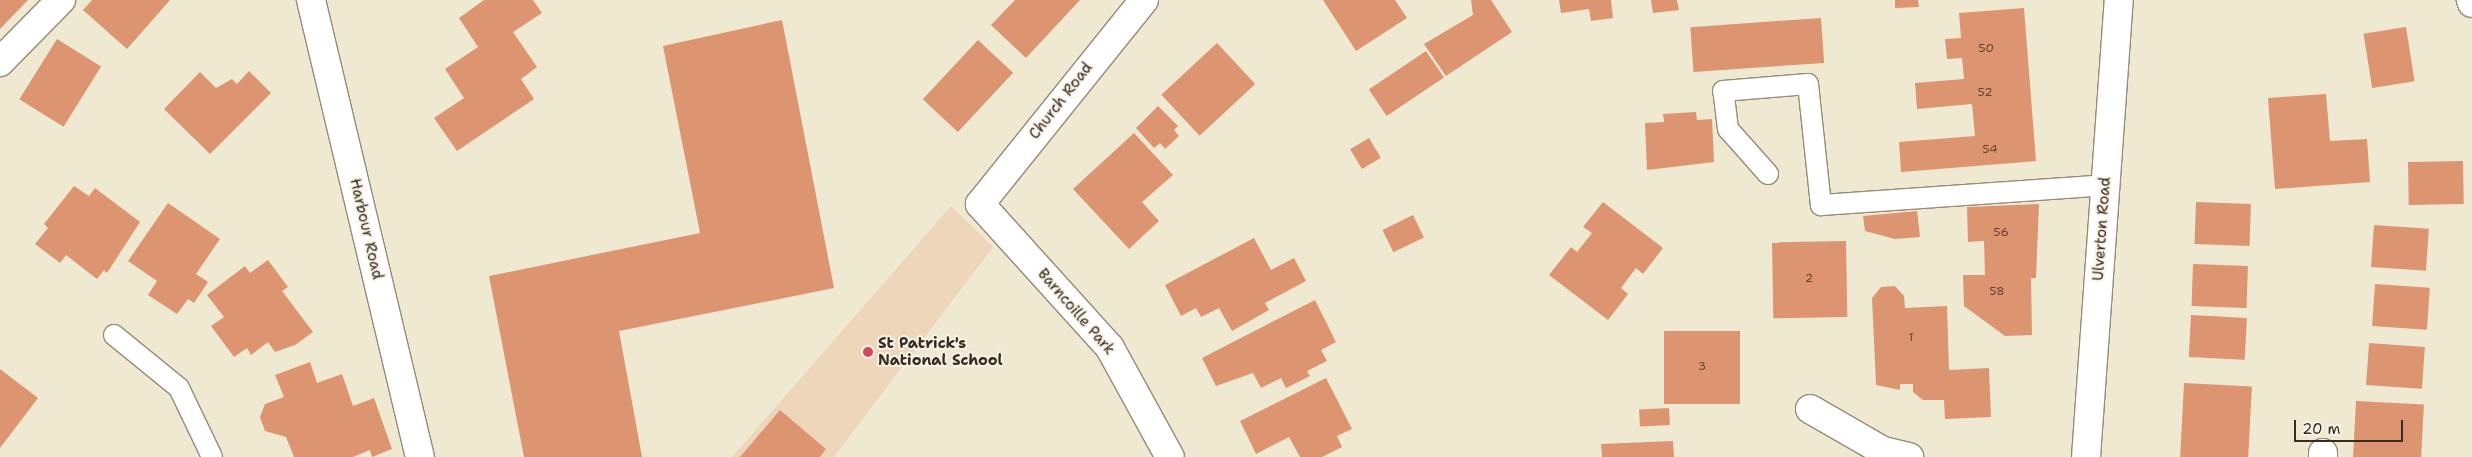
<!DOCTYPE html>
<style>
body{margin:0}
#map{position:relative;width:2472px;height:457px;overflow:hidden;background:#f0e9d2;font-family:"Shantell Sans",sans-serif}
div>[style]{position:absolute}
.built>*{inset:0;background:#eed6bb}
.building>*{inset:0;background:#dc9471;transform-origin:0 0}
.roads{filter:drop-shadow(1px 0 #968a78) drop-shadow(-1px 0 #968a78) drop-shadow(0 1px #968a78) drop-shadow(0 -1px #968a78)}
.lane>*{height:20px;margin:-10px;padding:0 10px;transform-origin:10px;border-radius:10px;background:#fff}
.street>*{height:28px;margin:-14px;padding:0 14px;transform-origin:14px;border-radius:14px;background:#fff}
.secondary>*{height:28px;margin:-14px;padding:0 14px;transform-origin:14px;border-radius:14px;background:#fff}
.dots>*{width:14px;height:14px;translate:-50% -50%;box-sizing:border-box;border:2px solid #f7f3e8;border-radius:50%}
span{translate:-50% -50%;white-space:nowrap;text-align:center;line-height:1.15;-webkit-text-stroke:4px #f7f3e8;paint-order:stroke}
.number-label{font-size:12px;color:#634433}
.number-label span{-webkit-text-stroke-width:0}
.street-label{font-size:15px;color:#3b2a1e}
.poi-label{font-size:15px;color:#3b2a1e;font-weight:700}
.left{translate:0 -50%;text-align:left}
.scale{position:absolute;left:2294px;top:420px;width:109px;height:22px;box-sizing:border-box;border:2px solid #3b2a1e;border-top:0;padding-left:6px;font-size:15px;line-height:18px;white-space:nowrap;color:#3b2a1e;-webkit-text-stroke:4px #f7f3e8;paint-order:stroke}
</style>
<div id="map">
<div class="built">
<div style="clip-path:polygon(951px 206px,993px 247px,834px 457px,732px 457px)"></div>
</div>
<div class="building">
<div style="clip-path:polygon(0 0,28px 0,0 29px)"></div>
<div style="clip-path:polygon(92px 0,170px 0,127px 49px,83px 10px)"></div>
<div style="clip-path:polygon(484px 0,533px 0,542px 13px,513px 32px,537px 67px,521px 79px,534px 99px,457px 151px,434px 118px,464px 98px,445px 69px,478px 47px,459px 18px)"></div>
<div style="clip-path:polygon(1015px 0,1080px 0,1026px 58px,991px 25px)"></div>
<div style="clip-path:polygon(1323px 0,1395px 0,1407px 18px,1356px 51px)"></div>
<div style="clip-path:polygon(1471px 0,1491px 0,1512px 32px,1446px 76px,1424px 44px,1473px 15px)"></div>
<div style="clip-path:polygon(1559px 0,1611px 0,1613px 18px,1591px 21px,1589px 9px,1561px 13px)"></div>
<div style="clip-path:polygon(1651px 0,1677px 0,1679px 10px,1653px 13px)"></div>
<div style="clip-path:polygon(1895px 0,1918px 0,1919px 7px,1895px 8px)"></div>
<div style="clip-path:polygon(2024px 8px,2036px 161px,1901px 172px,1899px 142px,1975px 136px,1972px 104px,1917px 109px,1915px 83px,1964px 79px,1962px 58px,1947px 59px,1945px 39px,1961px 38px,1959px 13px)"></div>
<div style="left:1821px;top:18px;width:45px;height:131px;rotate:86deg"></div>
<div style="clip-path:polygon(782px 20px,834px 288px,619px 331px,642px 457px,524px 457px,489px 276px,700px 233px,663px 46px)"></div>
<div style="left:2406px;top:27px;width:55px;height:43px;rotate:81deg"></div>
<div style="left:57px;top:39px;width:52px;height:71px;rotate:32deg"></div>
<div style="left:978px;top:40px;width:48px;height:81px;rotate:43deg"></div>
<div style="left:1217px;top:43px;width:56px;height:76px;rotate:47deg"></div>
<div style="left:1426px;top:51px;width:32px;height:69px;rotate:56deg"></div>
<div style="clip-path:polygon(249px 71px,271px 93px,210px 154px,164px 109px,200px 72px,216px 88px,232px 79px,237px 84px)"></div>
<div style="clip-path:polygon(2326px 94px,2330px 141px,2367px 139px,2370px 182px,2275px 189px,2268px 98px)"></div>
<div style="clip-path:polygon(1158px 106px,1178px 126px,1174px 130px,1179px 136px,1165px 149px,1160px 143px,1154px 148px,1136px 128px)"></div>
<div style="clip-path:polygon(1696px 112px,1697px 120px,1712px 119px,1714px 162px,1647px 170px,1645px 123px,1664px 122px,1663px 114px)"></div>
<div style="clip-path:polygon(1134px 133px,1173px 175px,1142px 202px,1159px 221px,1129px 249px,1073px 189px)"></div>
<div style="left:1369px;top:138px;width:23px;height:22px;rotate:59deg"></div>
<div style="left:2463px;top:161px;width:43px;height:55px;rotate:89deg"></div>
<div style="clip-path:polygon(74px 186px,89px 196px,95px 188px,140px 222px,107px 273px,104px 270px,97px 279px,66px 255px,60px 263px,35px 244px,48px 228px,44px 224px)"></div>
<div style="clip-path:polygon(1603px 202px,1663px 248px,1643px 274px,1636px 268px,1621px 288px,1628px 294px,1608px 320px,1549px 275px,1571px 247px,1577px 252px,1592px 233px,1583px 227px)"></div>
<div style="left:2196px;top:202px;width:55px;height:42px;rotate:2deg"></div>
<div style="clip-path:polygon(168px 203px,220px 239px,196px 274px,208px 282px,194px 303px,188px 299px,177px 314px,148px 295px,157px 281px,128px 261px)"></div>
<div style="clip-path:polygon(2039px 204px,2036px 278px,2031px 278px,2032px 335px,2005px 336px,1964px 306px,1963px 275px,1985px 275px,1984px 241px,1968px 242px,1967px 207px)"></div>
<div style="clip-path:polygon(1917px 211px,1920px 237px,1895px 239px,1865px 231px,1863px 216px)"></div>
<div style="left:1413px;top:215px;width:25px;height:34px;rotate:64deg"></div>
<div style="left:2374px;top:225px;width:55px;height:42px;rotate:4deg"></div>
<div style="clip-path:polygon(1254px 238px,1271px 270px,1294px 258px,1306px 281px,1265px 303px,1269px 310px,1232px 331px,1219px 308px,1201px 317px,1196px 308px,1181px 316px,1165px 285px)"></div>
<div style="left:1846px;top:241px;width:76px;height:74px;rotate:89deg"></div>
<div style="clip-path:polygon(268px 260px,288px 287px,282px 291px,313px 332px,295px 345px,275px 352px,268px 342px,251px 355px,247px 348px,234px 357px,211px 326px,224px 317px,207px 295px,245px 266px,250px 273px)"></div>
<div style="left:2193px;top:264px;width:55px;height:42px;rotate:2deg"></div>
<div style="left:2375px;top:284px;width:55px;height:42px;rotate:4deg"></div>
<div style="clip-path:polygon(1895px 286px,1904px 296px,1905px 308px,1947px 306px,1949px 370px,1989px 368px,1991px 417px,1945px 419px,1944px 400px,1923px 400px,1913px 392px,1913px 384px,1900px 384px,1900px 390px,1876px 385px,1872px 298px,1881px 287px)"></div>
<div style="clip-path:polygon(1315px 300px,1336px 342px,1321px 350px,1327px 361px,1307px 371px,1310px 376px,1286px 388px,1281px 378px,1261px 388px,1253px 373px,1216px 386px,1202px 358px)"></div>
<div style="left:2191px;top:315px;width:56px;height:42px;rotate:3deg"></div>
<div style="left:1664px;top:331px;width:76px;height:73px"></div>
<div style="left:2369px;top:343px;width:56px;height:42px;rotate:4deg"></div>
<div style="clip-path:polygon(310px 362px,317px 383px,342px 374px,353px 406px,374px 398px,392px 449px,372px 457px,370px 450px,353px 457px,294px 457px,286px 437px,265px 431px,260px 417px,265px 404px,284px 397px,275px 375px)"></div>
<div style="clip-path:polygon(0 369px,38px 398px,0 448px)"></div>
<div style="clip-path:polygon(1326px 378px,1352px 429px,1337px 436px,1342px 447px,1322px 457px,1300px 457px,1289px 437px,1256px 454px,1240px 421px)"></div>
<div style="left:2184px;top:383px;width:68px;height:74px;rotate:3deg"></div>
<div style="left:2356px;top:401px;width:68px;height:56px;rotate:3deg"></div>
<div style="left:1669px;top:408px;width:17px;height:30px;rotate:87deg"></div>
<div style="clip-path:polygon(780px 410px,826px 449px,820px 457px,740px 457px)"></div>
<div style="clip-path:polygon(1673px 441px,1674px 457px,1602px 457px,1601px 444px)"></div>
</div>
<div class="roads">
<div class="lane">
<div style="left:1768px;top:174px;width:60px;rotate:-131.6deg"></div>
<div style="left:1728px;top:129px;width:38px;rotate:-97deg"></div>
<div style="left:1723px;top:91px;width:85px;rotate:-4.7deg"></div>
<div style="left:1808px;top:84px;width:122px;rotate:83.9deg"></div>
<div style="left:1821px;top:205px;width:285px;rotate:-4deg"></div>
<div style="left:114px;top:335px;width:84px;rotate:39.2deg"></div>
<div style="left:179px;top:388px;width:76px;rotate:64.4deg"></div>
</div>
<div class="street">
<div style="left:1144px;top:0;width:262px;rotate:128.8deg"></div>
<div style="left:980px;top:204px;width:194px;rotate:47.9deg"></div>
<div style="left:1110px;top:348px;width:124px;rotate:61.2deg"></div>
<div style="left:2471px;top:0;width:3px;rotate:72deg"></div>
<div style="left:0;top:62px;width:87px;rotate:-45.5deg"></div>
<div style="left:1810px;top:409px;width:84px;rotate:29.9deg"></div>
<div style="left:1883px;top:451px;width:27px;rotate:13deg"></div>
<div style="left:2323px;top:457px;width:4px;rotate:-90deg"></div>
</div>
<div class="secondary">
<div style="left:311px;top:0;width:470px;rotate:76.6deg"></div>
<div style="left:2086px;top:457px;width:458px;rotate:-85.9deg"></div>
</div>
</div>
<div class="dots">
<div style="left:868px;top:352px;background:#d1495b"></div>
</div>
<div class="number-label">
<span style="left:1986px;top:49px">50</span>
<span style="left:1985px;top:93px">52</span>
<span style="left:1990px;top:150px">54</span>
<span style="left:2001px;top:233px">56</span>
<span style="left:1809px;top:279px">2</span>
<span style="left:1997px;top:292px">58</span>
<span style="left:1911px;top:338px">1</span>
<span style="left:1702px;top:367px">3</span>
</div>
<div class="street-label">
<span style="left:1061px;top:101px;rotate:-52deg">Church Road</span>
<span style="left:366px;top:229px;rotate:77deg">Harbour Road</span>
<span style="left:2102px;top:229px;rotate:-86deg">Ulverton Road</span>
<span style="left:1076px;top:312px;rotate:49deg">Barncoille Park</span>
</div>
<div class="poi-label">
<span class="left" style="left:878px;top:352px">St Patrick's<br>National School</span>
</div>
<div class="scale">20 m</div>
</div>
